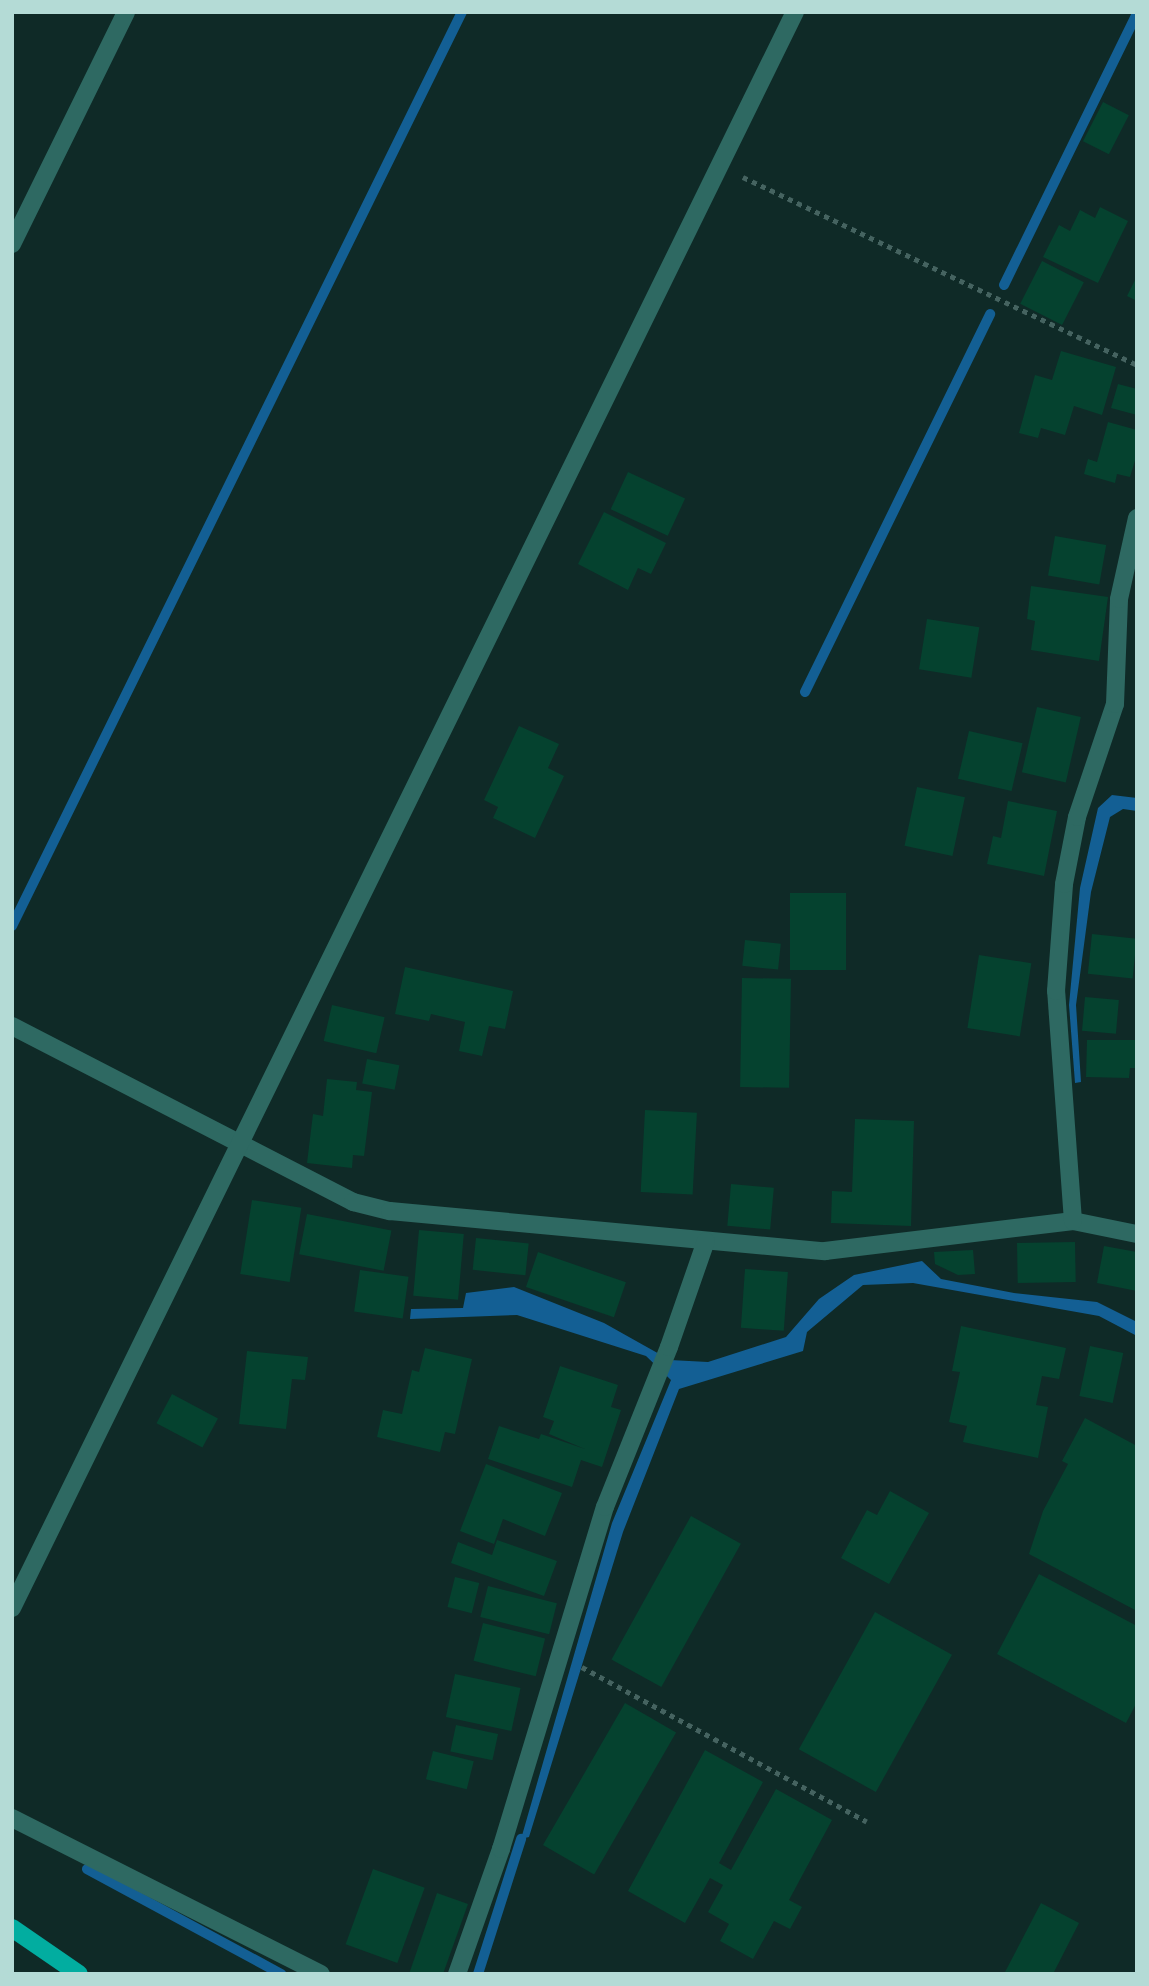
<!DOCTYPE html>
<style>
body{margin:0}
#map{position:relative;width:1149px;height:1986px;overflow:hidden;background:#0f2a27;font-family:"PT Sans Narrow",sans-serif}
div>[style]{position:absolute}
.water>*{inset:0;background:#135f94}
.stream>*{height:10px;margin:-5px;padding:0 5px;transform-origin:5px;border-radius:5px;background:#135f94}
.building>*{inset:0;background:#05422f;transform-origin:0 0}
.path>*{height:4.5px;margin-top:-2.25px;transform-origin:0;background:repeating-linear-gradient(90deg,#456360 0 5px,transparent 0 10px)}
.minor>*{height:18px;margin:-9px;padding:0 9px;transform-origin:9px;border-radius:9px;background:#2e6962}
.primary>*{height:18px;margin:-9px;padding:0 9px;transform-origin:9px;border-radius:9px;background:#02ada0}
span{translate:-50% -50%;white-space:nowrap;text-align:center;line-height:1.15;-webkit-text-stroke:5px #05211e;paint-order:stroke}
.frame{position:absolute;inset:0;border:14px solid #b4dbd6;pointer-events:none}
</style>
<div id="map">
<div class="water">
<div style="clip-path:polygon(1112px 795px,1137px 798px,1137px 811px,1123px 809px,1110px 817px,1091px 892px,1076px 1005px,1081px 1082px,1075px 1083px,1069px 1005px,1080px 888px,1098px 808px)"></div>
<div style="clip-path:polygon(922px 1261px,941px 1279px,1014px 1293px,1097px 1302px,1137px 1322px,1137px 1336px,1099px 1316px,913px 1283px,863px 1285px,807px 1332px,803px 1351px,679px 1389px,623px 1532px,529px 1837px,521px 1839px,612px 1523px,671px 1380px,646px 1356px,517px 1315px,410px 1319px,411px 1309px,463px 1308px,466px 1293px,514px 1287px,604px 1323px,670px 1360px,708px 1362px,786px 1337px,819px 1299px,854px 1275px)"></div>
</div>
<div class="stream">
<div style="left:1004px;top:285px;width:302px;rotate:-63.9deg"></div>
<div style="left:805px;top:692px;width:421px;rotate:-63.9deg"></div>
<div style="left:12px;top:926px;width:1019px;rotate:-63.79deg"></div>
<div style="left:87px;top:1869px;width:221px;rotate:28.4deg"></div>
<div style="left:478px;top:1974px;width:142px;rotate:-72.3deg"></div>
</div>
<div class="building">
<div style="left:1103px;top:102px;width:29px;height:44px;rotate:27deg"></div>
<div style="clip-path:polygon(1100px 207px,1128px 221px,1098px 283px,1043px 257px,1059px 225px,1070px 231px,1080px 210px,1095px 218px)"></div>
<div style="left:1042px;top:261px;width:47px;height:48px;rotate:27deg"></div>
<div style="clip-path:polygon(1137px 276px,1137px 301px,1127px 296px)"></div>
<div style="clip-path:polygon(1061px 351px,1116px 367px,1102px 415px,1074px 406px,1065px 435px,1041px 428px,1038px 438px,1019px 433px,1035px 375px,1052px 380px)"></div>
<div style="clip-path:polygon(1118px 384px,1137px 389px,1137px 415px,1111px 408px)"></div>
<div style="clip-path:polygon(1108px 422px,1137px 430px,1137px 454px,1130px 477px,1117px 474px,1115px 483px,1084px 474px,1088px 459px,1097px 462px)"></div>
<div style="left:628px;top:472px;width:63px;height:41px;rotate:25deg"></div>
<div style="clip-path:polygon(604px 512px,666px 543px,651px 574px,638px 568px,628px 590px,578px 564px)"></div>
<div style="left:1055px;top:536px;width:52px;height:40px;rotate:10deg"></div>
<div style="clip-path:polygon(1031px 586px,1108px 597px,1099px 661px,1031px 650px,1035px 621px,1027px 619px)"></div>
<div style="left:927px;top:619px;width:53px;height:51px;rotate:9deg"></div>
<div style="left:1037px;top:707px;width:45px;height:67px;rotate:13deg"></div>
<div style="clip-path:polygon(519px 726px,559px 744px,548px 768px,564px 776px,535px 838px,493px 818px,498px 807px,484px 800px)"></div>
<div style="left:969px;top:731px;width:55px;height:49px;rotate:13deg"></div>
<div style="left:917px;top:787px;width:49px;height:60px;rotate:12deg"></div>
<div style="clip-path:polygon(1008px 801px,1057px 811px,1044px 876px,987px 864px,993px 836px,1001px 838px)"></div>
<div style="left:790px;top:893px;width:56px;height:77px"></div>
<div style="left:1092px;top:934px;width:45px;height:40px;rotate:6deg"></div>
<div style="left:745px;top:940px;width:36px;height:26px;rotate:6deg"></div>
<div style="left:979px;top:955px;width:53px;height:74px;rotate:9deg"></div>
<div style="clip-path:polygon(405px 967px,513px 991px,505px 1029px,489px 1026px,482px 1056px,459px 1051px,465px 1022px,431px 1014px,429px 1021px,395px 1014px)"></div>
<div style="left:742px;top:978px;width:49px;height:109px;rotate:1deg"></div>
<div style="left:1085px;top:997px;width:34px;height:34px;rotate:5deg"></div>
<div style="left:332px;top:1005px;width:54px;height:37px;rotate:13deg"></div>
<div style="clip-path:polygon(1087px 1040px,1137px 1040px,1137px 1068px,1130px 1068px,1129px 1078px,1086px 1077px)"></div>
<div style="left:367px;top:1059px;width:33px;height:25px;rotate:11deg"></div>
<div style="clip-path:polygon(327px 1079px,357px 1082px,356px 1090px,372px 1092px,364px 1156px,353px 1155px,352px 1168px,307px 1163px,313px 1114px,323px 1116px)"></div>
<div style="left:645px;top:1110px;width:52px;height:82px;rotate:3deg"></div>
<div style="clip-path:polygon(855px 1119px,914px 1121px,911px 1226px,831px 1223px,832px 1191px,852px 1192px)"></div>
<div style="left:731px;top:1184px;width:43px;height:42px;rotate:5deg"></div>
<div style="left:252px;top:1200px;width:50px;height:75px;rotate:9deg"></div>
<div style="left:307px;top:1214px;width:86px;height:41px;rotate:11deg"></div>
<div style="left:419px;top:1230px;width:45px;height:66px;rotate:5deg"></div>
<div style="left:476px;top:1238px;width:53px;height:32px;rotate:6deg"></div>
<div style="left:1075px;top:1242px;width:40px;height:58px;rotate:89deg"></div>
<div style="clip-path:polygon(1104px 1246px,1137px 1252px,1137px 1291px,1097px 1283px)"></div>
<div style="clip-path:polygon(973px 1250px,975px 1274px,958px 1275px,935px 1264px,934px 1252px)"></div>
<div style="left:538px;top:1252px;width:93px;height:37px;rotate:19deg"></div>
<div style="left:745px;top:1269px;width:43px;height:59px;rotate:4deg"></div>
<div style="left:360px;top:1270px;width:49px;height:42px;rotate:8deg"></div>
<div style="clip-path:polygon(961px 1326px,1066px 1348px,1059px 1379px,1042px 1376px,1036px 1405px,1048px 1407px,1038px 1458px,963px 1442px,967px 1426px,949px 1422px,960px 1372px,952px 1371px)"></div>
<div style="left:1090px;top:1346px;width:34px;height:51px;rotate:12deg"></div>
<div style="clip-path:polygon(425px 1348px,472px 1359px,455px 1434px,445px 1432px,440px 1452px,377px 1437px,383px 1410px,402px 1414px,412px 1370px,419px 1372px)"></div>
<div style="clip-path:polygon(247px 1351px,308px 1357px,305px 1380px,292px 1379px,286px 1429px,239px 1424px)"></div>
<div style="clip-path:polygon(560px 1366px,618px 1385px,611px 1407px,621px 1410px,602px 1467px,581px 1460px,572px 1487px,488px 1459px,499px 1426px,539px 1439px,541px 1434px,585px 1449px,549px 1434px,554px 1421px,543px 1417px)"></div>
<div style="left:172px;top:1394px;width:52px;height:33px;rotate:28deg"></div>
<div style="clip-path:polygon(1085px 1418px,1137px 1446px,1137px 1611px,1029px 1554px,1043px 1511px,1068px 1464px,1062px 1461px)"></div>
<div style="clip-path:polygon(486px 1464px,562px 1493px,545px 1536px,503px 1519px,494px 1544px,460px 1531px)"></div>
<div style="clip-path:polygon(890px 1491px,929px 1513px,889px 1584px,841px 1558px,867px 1510px,877px 1515px)"></div>
<div style="left:691px;top:1516px;width:57px;height:164px;rotate:29deg"></div>
<div style="clip-path:polygon(497px 1540px,557px 1561px,544px 1596px,451px 1563px,458px 1542px,492px 1555px)"></div>
<div style="clip-path:polygon(1039px 1574px,1137px 1626px,1137px 1702px,1126px 1723px,997px 1654px)"></div>
<div style="left:455px;top:1577px;width:25px;height:31px;rotate:14deg"></div>
<div style="left:488px;top:1586px;width:71px;height:32px;rotate:14deg"></div>
<div style="left:875px;top:1612px;width:88px;height:157px;rotate:29deg"></div>
<div style="left:483px;top:1623px;width:64px;height:39px;rotate:14deg"></div>
<div style="left:455px;top:1674px;width:67px;height:44px;rotate:12deg"></div>
<div style="left:625px;top:1703px;width:59px;height:164px;rotate:30deg"></div>
<div style="left:456px;top:1725px;width:43px;height:27px;rotate:12deg"></div>
<div style="clip-path:polygon(705px 1750px,763px 1782px,719px 1863px,731px 1870px,776px 1789px,832px 1820px,789px 1900px,802px 1907px,790px 1929px,774px 1921px,753px 1959px,720px 1941px,729px 1924px,708px 1912px,723px 1885px,710px 1878px,685px 1923px,628px 1891px)"></div>
<div style="left:433px;top:1751px;width:42px;height:29px;rotate:14deg"></div>
<div style="left:373px;top:1869px;width:55px;height:80px;rotate:20deg"></div>
<div style="clip-path:polygon(437px 1893px,468px 1904px,443px 1974px,409px 1974px)"></div>
<div style="clip-path:polygon(1041px 1903px,1079px 1923px,1053px 1974px,1004px 1974px)"></div>
</div>
<div class="path">
<div style="left:743px;top:177px;width:437px;rotate:25.5deg"></div>
<div style="left:582px;top:1667px;width:324px;rotate:28.5deg"></div>
</div>
<div class="minor">
<div style="left:12px;top:244px;width:258px;rotate:-63.8deg"></div>
<div style="left:12px;top:1026px;width:384px;rotate:27.3deg"></div>
<div style="left:353px;top:1202px;width:38px;rotate:14deg"></div>
<div style="left:390px;top:1211px;width:437px;rotate:5.3deg"></div>
<div style="left:825px;top:1251px;width:250px;rotate:-6.9deg"></div>
<div style="left:1073px;top:1221px;width:65px;rotate:11.5deg"></div>
<div style="left:1073px;top:1221px;width:231px;rotate:-94.2deg"></div>
<div style="left:1056px;top:991px;width:107px;rotate:-85.7deg"></div>
<div style="left:1064px;top:884px;width:68px;rotate:-79deg"></div>
<div style="left:1077px;top:817px;width:119px;rotate:-71.4deg"></div>
<div style="left:1115px;top:704px;width:105px;rotate:-87.8deg"></div>
<div style="left:1119px;top:599px;width:83px;rotate:-77.5deg"></div>
<div style="left:12px;top:1608px;width:1778px;rotate:-63.87deg"></div>
<div style="left:12px;top:1818px;width:346px;rotate:26.8deg"></div>
<div style="left:457px;top:1974px;width:133px;rotate:-70.6deg"></div>
<div style="left:501px;top:1849px;width:357px;rotate:-73.1deg"></div>
<div style="left:605px;top:1507px;width:172px;rotate:-68.2deg"></div>
<div style="left:669px;top:1347px;width:112px;rotate:-70.8deg"></div>
</div>
<div class="primary">
<div style="left:12px;top:1928px;width:81px;rotate:34.5deg"></div>
</div>
<div class="frame"></div>
</div>
